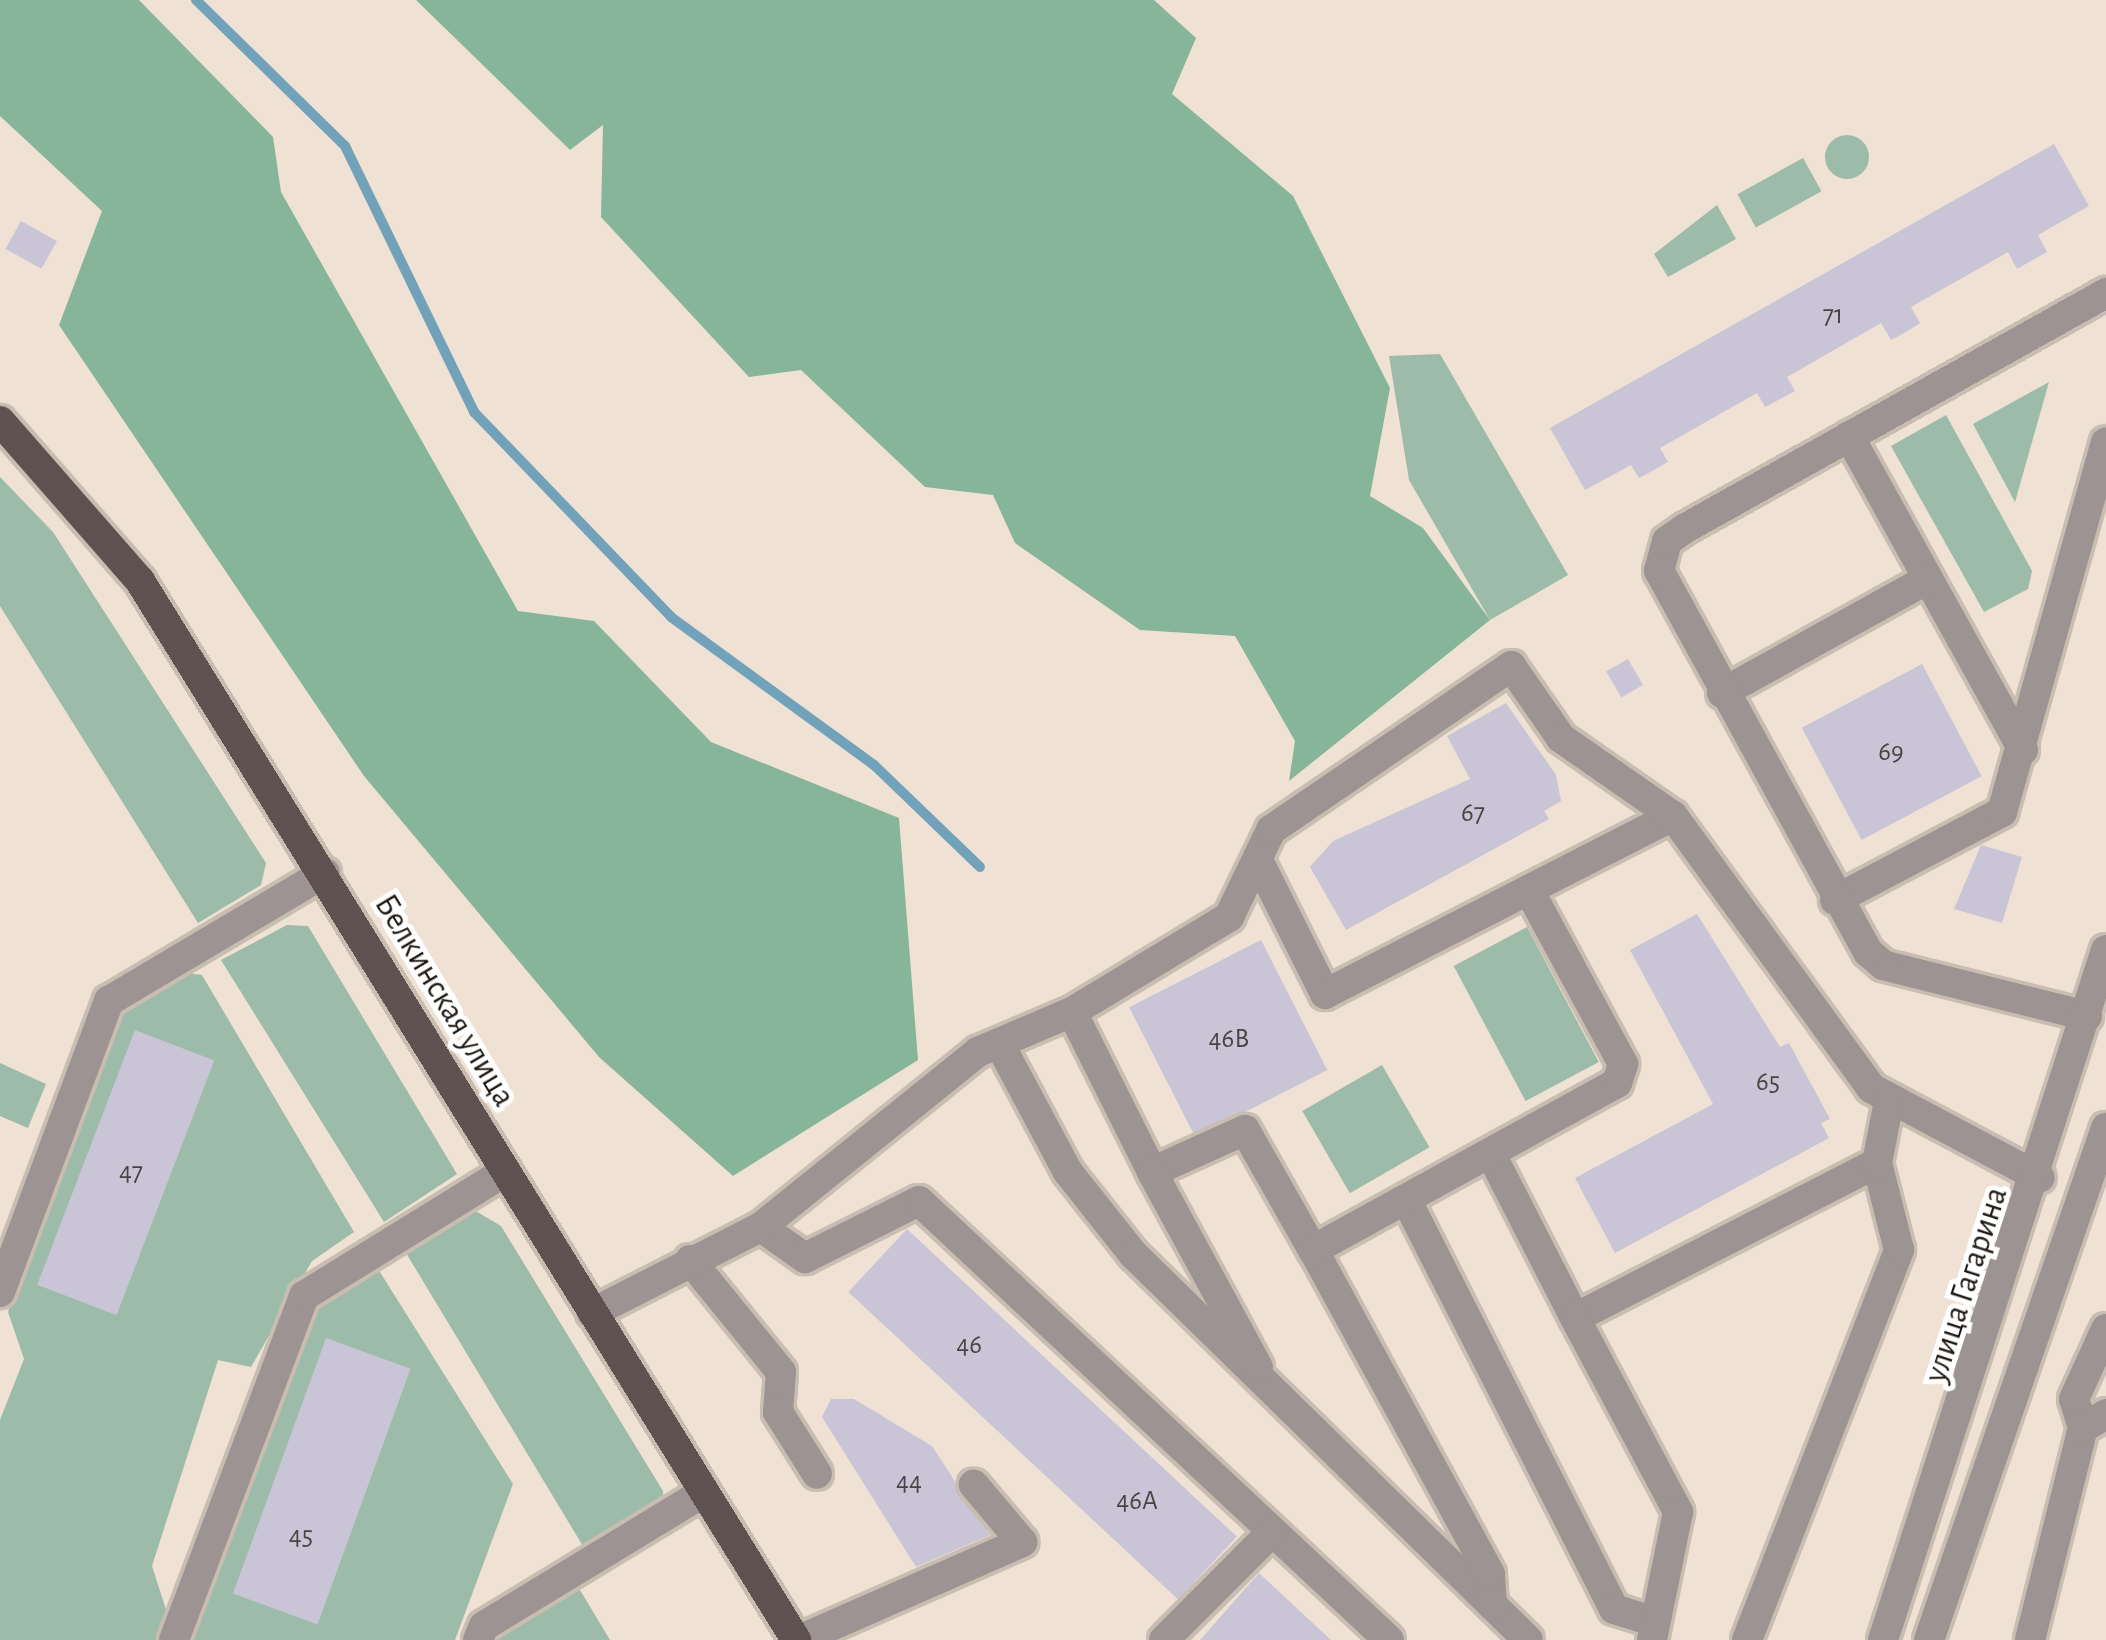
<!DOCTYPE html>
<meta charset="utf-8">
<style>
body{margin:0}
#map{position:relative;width:2106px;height:1640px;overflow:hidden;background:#efe1d4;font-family:"Alegreya Sans",sans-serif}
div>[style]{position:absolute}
.green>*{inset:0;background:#9cbba8;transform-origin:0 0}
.round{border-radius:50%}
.forest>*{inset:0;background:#86b599}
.stream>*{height:10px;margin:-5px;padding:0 5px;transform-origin:5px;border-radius:5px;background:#71a2ba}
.building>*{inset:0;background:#c9c5d6;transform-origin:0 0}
.roads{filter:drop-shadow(3px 0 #c9bdb1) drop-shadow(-3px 0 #c9bdb1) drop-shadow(0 3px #c9bdb1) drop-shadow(0 -3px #c9bdb1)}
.minor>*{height:30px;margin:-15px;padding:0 15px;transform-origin:15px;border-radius:15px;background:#9c9392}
.major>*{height:30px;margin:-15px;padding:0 15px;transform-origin:15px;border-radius:15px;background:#605151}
span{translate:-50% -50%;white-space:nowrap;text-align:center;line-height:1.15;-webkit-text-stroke:10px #fff;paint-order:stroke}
.number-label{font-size:27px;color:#494444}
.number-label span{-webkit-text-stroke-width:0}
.street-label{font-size:33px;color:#1e1914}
</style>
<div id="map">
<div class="green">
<div class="round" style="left:1825px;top:135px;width:44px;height:44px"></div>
<div style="left:1803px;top:158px;width:38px;height:75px;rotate:61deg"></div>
<div style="clip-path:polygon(1717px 205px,1736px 239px,1668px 277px,1654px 254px)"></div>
<div style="clip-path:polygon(1440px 354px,1568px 575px,1490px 620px,1409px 480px,1389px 356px)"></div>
<div style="clip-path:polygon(2049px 382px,2015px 502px,1973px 424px)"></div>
<div style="clip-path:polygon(1946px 415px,2032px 571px,2028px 589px,1984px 612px,1891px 446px)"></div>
<div style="clip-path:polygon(0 477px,53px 532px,266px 863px,261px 885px,198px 923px,0 606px)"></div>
<div style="clip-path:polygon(287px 925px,308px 926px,457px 1174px,384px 1222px,221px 960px)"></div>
<div style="left:1527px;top:927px;width:153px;height:83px;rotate:62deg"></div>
<div style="clip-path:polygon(186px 973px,202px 975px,354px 1232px,312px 1261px,251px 1367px,218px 1360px,152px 1566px,169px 1619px,161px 1640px,0 1640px,0 1420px,24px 1359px,8px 1312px,125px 1010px)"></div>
<div style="clip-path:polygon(0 1063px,46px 1084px,28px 1128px,0 1116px)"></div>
<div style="left:1382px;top:1065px;width:95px;height:92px;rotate:60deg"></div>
<div style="clip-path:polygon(474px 1210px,501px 1226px,663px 1491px,663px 1512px,589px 1556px,403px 1248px)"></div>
<div style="clip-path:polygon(373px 1261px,513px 1484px,455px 1640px,188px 1640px,320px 1296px)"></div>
<div style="clip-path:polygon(580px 1590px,610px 1640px,492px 1640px,499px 1631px)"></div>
</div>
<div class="forest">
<div style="clip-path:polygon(0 0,139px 0,273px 137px,281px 192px,518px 611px,594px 621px,711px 742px,899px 818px,918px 1060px,733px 1176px,599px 1057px,364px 776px,59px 325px,102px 211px,0 116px)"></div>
<div style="clip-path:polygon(416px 0,1154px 0,1196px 38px,1172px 94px,1293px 196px,1390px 388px,1370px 496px,1423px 528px,1490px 620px,1289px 781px,1295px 741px,1235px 636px,1140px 630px,1015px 543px,993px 495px,925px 487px,801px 370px,749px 377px,601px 217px,603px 125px,570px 150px)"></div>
</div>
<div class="stream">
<div style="left:196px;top:0;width:209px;rotate:44.4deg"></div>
<div style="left:345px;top:146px;width:296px;rotate:64.1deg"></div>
<div style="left:474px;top:412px;width:284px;rotate:46.1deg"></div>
<div style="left:671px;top:617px;width:251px;rotate:36.1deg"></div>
<div style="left:874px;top:765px;width:147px;rotate:43.9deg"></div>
</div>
<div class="building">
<div style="clip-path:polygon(2054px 144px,2089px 206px,2038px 235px,2047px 252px,2017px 269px,2008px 252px,1911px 307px,1920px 323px,1906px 332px,1891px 340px,1881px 323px,1787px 377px,1795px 391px,1765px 407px,1757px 393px,1660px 448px,1668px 462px,1654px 470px,1639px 478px,1631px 465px,1585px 490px,1550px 428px)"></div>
<div style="left:21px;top:221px;width:41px;height:32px;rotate:29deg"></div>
<div style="left:1628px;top:659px;width:30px;height:25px;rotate:60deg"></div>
<div style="left:1922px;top:664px;width:127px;height:136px;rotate:62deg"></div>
<div style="clip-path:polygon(1506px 703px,1556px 775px,1561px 801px,1544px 811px,1549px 819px,1346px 930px,1310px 867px,1333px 841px,1470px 779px,1447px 736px)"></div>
<div style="clip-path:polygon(1981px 845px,2022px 857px,2002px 923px,1954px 909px)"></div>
<div style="clip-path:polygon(1697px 914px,1780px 1047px,1789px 1043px,1830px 1119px,1821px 1123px,1829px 1138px,1615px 1253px,1575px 1178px,1713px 1104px,1630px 950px)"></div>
<div style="left:1261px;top:940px;width:146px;height:148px;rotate:63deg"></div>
<div style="left:135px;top:1030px;width:85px;height:273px;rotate:21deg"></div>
<div style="left:907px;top:1229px;width:451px;height:86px;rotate:43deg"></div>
<div style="left:326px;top:1338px;width:90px;height:272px;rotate:20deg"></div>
<div style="clip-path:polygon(831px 1399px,854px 1399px,932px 1446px,990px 1535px,916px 1567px,822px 1417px)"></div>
<div style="clip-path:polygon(1259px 1573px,1331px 1640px,1200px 1640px)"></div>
</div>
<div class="roads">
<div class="minor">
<div style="left:1849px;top:436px;width:359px;rotate:61deg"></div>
<div style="left:1722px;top:693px;width:235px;rotate:-29deg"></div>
<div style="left:1258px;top:860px;width:150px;rotate:63.4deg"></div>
<div style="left:1325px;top:994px;width:391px;rotate:-27.1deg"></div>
<div style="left:1835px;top:900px;width:189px;rotate:-27.8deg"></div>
<div style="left:2002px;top:812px;width:384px;rotate:-74.3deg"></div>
<div style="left:1072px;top:1012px;width:179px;rotate:63.4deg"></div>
<div style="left:1152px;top:1172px;width:102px;rotate:-24.3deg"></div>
<div style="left:1245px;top:1130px;width:138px;rotate:60.5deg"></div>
<div style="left:2087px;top:1016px;width:210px;rotate:-166deg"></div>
<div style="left:1883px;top:965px;width:20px;rotate:-139deg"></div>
<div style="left:1868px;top:952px;width:435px;rotate:-118.7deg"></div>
<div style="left:1659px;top:571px;width:31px;rotate:-75deg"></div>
<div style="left:1667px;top:541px;width:21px;rotate:-35deg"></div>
<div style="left:1684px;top:529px;width:484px;rotate:-29.2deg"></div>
<div style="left:999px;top:1043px;width:146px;rotate:61.9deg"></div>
<div style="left:1068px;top:1172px;width:105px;rotate:51.6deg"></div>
<div style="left:1133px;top:1254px;width:552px;rotate:44.34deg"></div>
<div style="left:1492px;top:1156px;width:182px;rotate:62.9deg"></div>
<div style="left:1575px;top:1318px;width:339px;rotate:-27.2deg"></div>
<div style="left:1152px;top:1172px;width:222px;rotate:61.5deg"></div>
<div style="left:1408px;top:1203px;width:455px;rotate:63.1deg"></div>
<div style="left:1614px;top:1609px;width:43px;rotate:17.6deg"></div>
<div style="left:761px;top:1227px;width:54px;rotate:35.2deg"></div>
<div style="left:805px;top:1258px;width:127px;rotate:-26.6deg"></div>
<div style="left:919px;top:1201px;width:643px;rotate:43.05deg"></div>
<div style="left:690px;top:1260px;width:144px;rotate:50.9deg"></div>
<div style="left:781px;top:1372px;width:40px;rotate:94.3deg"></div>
<div style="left:778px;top:1412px;width:73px;rotate:57.8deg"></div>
<div style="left:0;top:1292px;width:311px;rotate:-69.5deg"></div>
<div style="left:109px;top:1001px;width:251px;rotate:-30.7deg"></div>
<div style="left:592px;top:1313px;width:190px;rotate:-27deg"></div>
<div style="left:761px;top:1227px;width:279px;rotate:-38.9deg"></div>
<div style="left:978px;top:1052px;width:102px;rotate:-23.1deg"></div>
<div style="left:1072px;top:1012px;width:184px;rotate:-31.2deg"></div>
<div style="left:1229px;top:917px;width:97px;rotate:-64.2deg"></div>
<div style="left:1271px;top:830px;width:291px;rotate:-34.3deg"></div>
<div style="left:1511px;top:666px;width:88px;rotate:55.2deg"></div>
<div style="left:1561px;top:738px;width:136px;rotate:34.9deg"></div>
<div style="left:1673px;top:816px;width:336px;rotate:53.9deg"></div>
<div style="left:1871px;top:1088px;width:191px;rotate:28deg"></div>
<div style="left:1575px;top:1318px;width:220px;rotate:62deg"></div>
<div style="left:1678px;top:1512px;width:131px;rotate:101.5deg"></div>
<div style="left:2083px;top:1428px;width:30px;rotate:-107deg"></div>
<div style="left:2074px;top:1399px;width:77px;rotate:-65.4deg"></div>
<div style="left:1492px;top:1605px;width:31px;rotate:-94deg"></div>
<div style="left:1490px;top:1574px;width:369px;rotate:-118.6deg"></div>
<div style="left:1313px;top:1250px;width:347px;rotate:-28.8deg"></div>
<div style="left:1617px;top:1083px;width:20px;rotate:-72deg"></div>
<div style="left:1623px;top:1064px;width:198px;rotate:-118.4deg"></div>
<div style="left:174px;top:1640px;width:368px;rotate:-69.3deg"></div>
<div style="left:304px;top:1296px;width:236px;rotate:-31.7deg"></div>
<div style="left:478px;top:1640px;width:15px;rotate:-67deg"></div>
<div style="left:484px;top:1626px;width:258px;rotate:-31.3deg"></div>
<div style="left:799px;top:1640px;width:244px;rotate:-23.7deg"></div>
<div style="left:1022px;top:1542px;width:75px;rotate:-130.1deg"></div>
<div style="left:1164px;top:1640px;width:151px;rotate:-45deg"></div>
<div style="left:1747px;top:1640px;width:419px;rotate:-68.7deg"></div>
<div style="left:1899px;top:1250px;width:90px;rotate:-104.2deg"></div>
<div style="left:1877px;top:1163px;width:63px;rotate:-79deg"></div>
<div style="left:1883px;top:1640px;width:725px;rotate:-72.09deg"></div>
<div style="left:1929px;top:1640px;width:542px;rotate:-70.93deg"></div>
<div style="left:2030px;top:1640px;width:219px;rotate:-76deg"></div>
<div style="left:2083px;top:1428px;width:27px;rotate:-31deg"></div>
</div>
<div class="major">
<div style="left:0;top:421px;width:213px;rotate:48.8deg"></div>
<div style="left:140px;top:581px;width:1246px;rotate:58.22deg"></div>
</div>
</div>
<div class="number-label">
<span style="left:1833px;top:315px">71</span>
<span style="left:1891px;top:752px">69</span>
<span style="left:1473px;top:813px">67</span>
<span style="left:1229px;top:1039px">46В</span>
<span style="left:1768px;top:1082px">65</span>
<span style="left:131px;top:1172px">47</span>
<span style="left:969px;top:1345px">46</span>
<span style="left:909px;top:1482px">44</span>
<span style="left:1137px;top:1501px">46А</span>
<span style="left:301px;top:1536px">45</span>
</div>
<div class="street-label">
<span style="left:444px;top:1001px;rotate:59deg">Белкинская улица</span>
<span style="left:1967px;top:1285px;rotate:-72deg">улица Гагарина</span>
</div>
</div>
